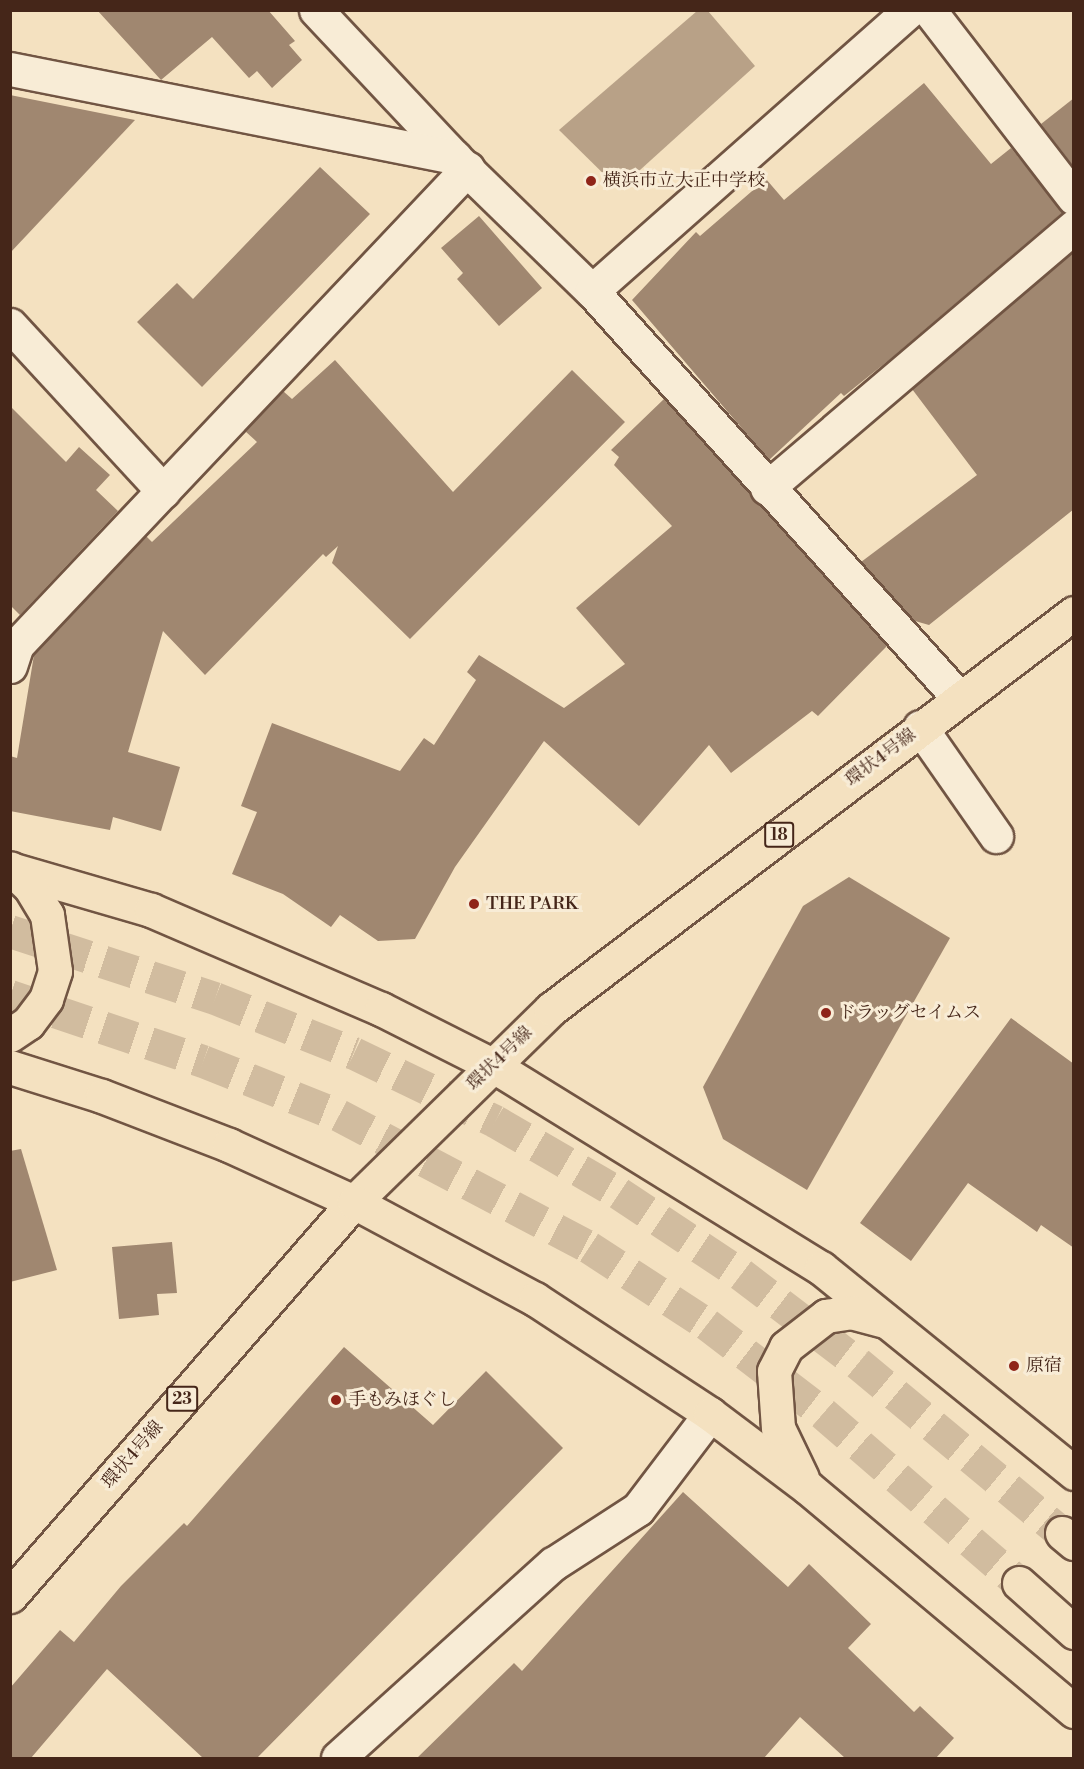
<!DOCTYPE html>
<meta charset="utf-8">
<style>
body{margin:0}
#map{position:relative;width:1084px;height:1769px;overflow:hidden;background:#f4e1c0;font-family:"Libre Bodoni","Noto Serif JP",serif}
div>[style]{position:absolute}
.water>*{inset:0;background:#b8a187}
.building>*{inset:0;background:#a08770}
.highway-tunnel>*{height:33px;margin-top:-16.5px;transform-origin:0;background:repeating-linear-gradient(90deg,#d1bc9f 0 33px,transparent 0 49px)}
.roads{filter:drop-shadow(2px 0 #715543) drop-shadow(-2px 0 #715543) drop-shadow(0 2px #715543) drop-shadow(0 -2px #715543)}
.minor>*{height:33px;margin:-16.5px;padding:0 16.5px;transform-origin:16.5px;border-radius:16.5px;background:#f8ecd6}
.major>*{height:33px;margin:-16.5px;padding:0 16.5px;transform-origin:16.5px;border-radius:16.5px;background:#f4e1c0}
.highway>*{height:33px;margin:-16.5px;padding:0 16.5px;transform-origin:16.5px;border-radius:16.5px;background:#f4e1c0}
.dots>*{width:16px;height:16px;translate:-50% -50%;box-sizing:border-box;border:3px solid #f8ecd6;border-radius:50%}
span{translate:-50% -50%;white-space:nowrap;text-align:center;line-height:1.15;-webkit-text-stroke:6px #f8ecd6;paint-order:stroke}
.shield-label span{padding:2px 4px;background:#f8ecd6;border:2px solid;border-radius:4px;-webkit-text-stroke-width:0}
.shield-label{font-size:16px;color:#452619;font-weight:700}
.poi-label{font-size:18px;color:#452619}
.left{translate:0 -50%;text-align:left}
.street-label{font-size:18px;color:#452619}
.frame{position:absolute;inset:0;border:12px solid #452619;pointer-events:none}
</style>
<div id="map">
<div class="water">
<div style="clip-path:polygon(697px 11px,708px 11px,755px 66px,619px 189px,559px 130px)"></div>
</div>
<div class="building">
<div style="clip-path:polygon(97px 10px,268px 10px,295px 41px,289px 45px,302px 60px,272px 88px,257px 71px,249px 78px,212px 37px,161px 80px)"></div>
<div style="clip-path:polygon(924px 83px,991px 164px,1011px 148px,1063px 212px,889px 360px,844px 396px,841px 393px,769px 460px,632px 300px,696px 232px,700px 236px,766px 179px,784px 200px)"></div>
<div style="clip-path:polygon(10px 95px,135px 120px,10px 253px)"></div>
<div style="clip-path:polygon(1074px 98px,1074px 167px,1041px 124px)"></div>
<div style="clip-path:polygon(320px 167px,370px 214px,202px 387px,137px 322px,177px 283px,193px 299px)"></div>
<div style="clip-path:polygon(479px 216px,542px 288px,499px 326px,457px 279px,463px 273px,441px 248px)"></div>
<div style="clip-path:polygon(1074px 252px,1074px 509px,929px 625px,915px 621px,861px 562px,977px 475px,912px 389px)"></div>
<div style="clip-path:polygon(335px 360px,453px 492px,572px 370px,625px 422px,410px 639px,332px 563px,338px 546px,326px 557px,323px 554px,205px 675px,163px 631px,128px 752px,180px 767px,161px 831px,113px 817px,110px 830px,10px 811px,10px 756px,17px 758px,34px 655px,146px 536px,152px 542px,257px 442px,245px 431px,283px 391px,292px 399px)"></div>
<div style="clip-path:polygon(664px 399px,887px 646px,818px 716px,812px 711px,731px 773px,709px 745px,639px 826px,544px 741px,455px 867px,415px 939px,378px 941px,340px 915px,331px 927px,283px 894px,232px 874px,257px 812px,241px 806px,272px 723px,400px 771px,424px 738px,434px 745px,476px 680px,467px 672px,479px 655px,564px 708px,625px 664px,576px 608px,672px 526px,614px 465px,619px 457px,611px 450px)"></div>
<div style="clip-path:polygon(10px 406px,66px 462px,79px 447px,110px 475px,96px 490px,118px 511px,20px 615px,10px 605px)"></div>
<div style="clip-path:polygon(849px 877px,950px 938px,807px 1190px,723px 1139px,703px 1087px,803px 906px)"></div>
<div style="clip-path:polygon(1011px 1018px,1074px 1064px,1074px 1248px,1041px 1225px,1037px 1232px,968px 1183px,911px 1261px,860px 1223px)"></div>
<div style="clip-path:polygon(21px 1149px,57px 1270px,10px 1282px,10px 1151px)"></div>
<div style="clip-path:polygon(172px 1242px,177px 1293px,157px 1294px,159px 1315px,119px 1319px,112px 1247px)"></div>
<div style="clip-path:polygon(344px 1347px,433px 1425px,486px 1371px,563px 1448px,257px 1758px,203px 1758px,107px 1669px,31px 1758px,10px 1758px,10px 1688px,60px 1630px,74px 1642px,121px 1586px,184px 1523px,187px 1526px)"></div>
<div style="clip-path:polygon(683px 1492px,788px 1587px,809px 1564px,871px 1624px,848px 1648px,914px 1712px,920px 1706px,954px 1738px,936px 1758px,845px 1758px,800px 1717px,764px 1758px,417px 1758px,514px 1663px,522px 1671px)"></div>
</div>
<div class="highway-tunnel">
<div style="left:10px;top:931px;width:216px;rotate:18.1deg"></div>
<div style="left:215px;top:998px;width:149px;rotate:21.6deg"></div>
<div style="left:354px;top:1053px;width:157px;rotate:25.7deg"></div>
<div style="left:495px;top:1121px;width:143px;rotate:30.1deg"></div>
<div style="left:619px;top:1193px;width:146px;rotate:33.6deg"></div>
<div style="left:741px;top:1274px;width:147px;rotate:37.3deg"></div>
<div style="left:858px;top:1363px;width:266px;rotate:39.8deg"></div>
<div style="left:10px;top:996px;width:204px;rotate:18.6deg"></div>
<div style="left:203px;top:1061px;width:146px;rotate:21.7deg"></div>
<div style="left:339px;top:1115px;width:283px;rotate:27.8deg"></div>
<div style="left:589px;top:1247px;width:141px;rotate:33.1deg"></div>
<div style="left:707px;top:1324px;width:146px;rotate:37.5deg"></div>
<div style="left:823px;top:1413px;width:259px;rotate:40.9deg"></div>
</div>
<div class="roads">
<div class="minor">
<div style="left:316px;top:10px;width:202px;rotate:46.8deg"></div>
<div style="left:454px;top:157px;width:192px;rotate:44.2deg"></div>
<div style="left:592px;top:291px;width:548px;rotate:47.96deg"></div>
<div style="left:929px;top:10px;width:237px;rotate:52.4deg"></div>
<div style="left:10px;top:69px;width:453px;rotate:11.2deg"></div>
<div style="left:592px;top:291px;width:424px;rotate:-41.5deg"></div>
<div style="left:10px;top:325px;width:226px;rotate:47.3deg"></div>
<div style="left:767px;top:488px;width:403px;rotate:-40.4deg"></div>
<div style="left:10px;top:666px;width:22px;rotate:-72deg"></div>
<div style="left:17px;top:645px;width:656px;rotate:-46.6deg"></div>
<div style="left:920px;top:727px;width:133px;rotate:55.1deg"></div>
<div style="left:338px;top:1758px;width:290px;rotate:-42.1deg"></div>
<div style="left:553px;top:1564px;width:101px;rotate:-32.9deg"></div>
<div style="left:638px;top:1509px;width:119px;rotate:-52.8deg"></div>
</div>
<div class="major">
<div style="left:10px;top:1596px;width:523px;rotate:-48.88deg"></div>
<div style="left:354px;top:1202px;width:276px;rotate:-44.4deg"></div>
<div style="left:551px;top:1009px;width:656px;rotate:-37.13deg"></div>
</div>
<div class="highway">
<div style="left:10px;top:869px;width:147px;rotate:16.2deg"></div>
<div style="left:151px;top:910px;width:250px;rotate:23.3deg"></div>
<div style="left:381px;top:1009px;width:124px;rotate:26.8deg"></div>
<div style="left:492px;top:1065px;width:387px;rotate:31.7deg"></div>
<div style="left:821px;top:1268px;width:326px;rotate:39deg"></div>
<div style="left:10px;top:1035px;width:22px;rotate:-34deg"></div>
<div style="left:28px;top:1023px;width:30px;rotate:-53deg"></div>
<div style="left:46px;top:999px;width:29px;rotate:-72deg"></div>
<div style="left:55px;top:971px;width:57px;rotate:-98.1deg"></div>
<div style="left:47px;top:915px;width:31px;rotate:-121deg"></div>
<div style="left:31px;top:888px;width:28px;rotate:-136deg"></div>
<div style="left:10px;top:1067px;width:96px;rotate:17.5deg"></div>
<div style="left:102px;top:1096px;width:136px;rotate:21.1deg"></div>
<div style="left:229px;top:1145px;width:137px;rotate:24.5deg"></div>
<div style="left:354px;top:1202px;width:205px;rotate:28.2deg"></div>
<div style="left:535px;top:1299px;width:209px;rotate:33.3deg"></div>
<div style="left:710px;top:1414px;width:121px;rotate:37deg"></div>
<div style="left:807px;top:1487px;width:349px;rotate:40deg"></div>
<div style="left:802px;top:1478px;width:55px;rotate:-115.6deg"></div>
<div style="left:778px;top:1428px;width:57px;rotate:-94deg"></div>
<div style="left:774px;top:1371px;width:27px;rotate:-63deg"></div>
<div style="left:786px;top:1347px;width:51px;rotate:-37.8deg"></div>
<div style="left:826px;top:1316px;width:25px;rotate:-9deg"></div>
<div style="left:851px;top:1312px;width:35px;rotate:15deg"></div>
<div style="left:1062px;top:1533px;width:16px;rotate:40deg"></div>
<div style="left:1019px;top:1583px;width:74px;rotate:41.7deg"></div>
</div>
</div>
<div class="dots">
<div style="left:591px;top:181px;background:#8f2418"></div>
<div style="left:474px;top:904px;background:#8f2418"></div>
<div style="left:826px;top:1013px;background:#8f2418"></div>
<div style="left:1014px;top:1366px;background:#8f2418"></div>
<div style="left:336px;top:1400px;background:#8f2418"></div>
</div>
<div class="shield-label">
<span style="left:779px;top:835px">18</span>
<span style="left:182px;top:1399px">23</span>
</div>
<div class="poi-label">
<span class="left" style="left:603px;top:181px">横浜市立大正中学校</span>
<span class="left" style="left:486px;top:904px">THE PARK</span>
<span class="left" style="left:838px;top:1013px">ドラッグセイムス</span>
<span class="left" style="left:1026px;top:1366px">原宿</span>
<span class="left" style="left:348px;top:1400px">手もみほぐし</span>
</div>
<div class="street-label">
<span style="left:881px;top:758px;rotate:-37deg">環状4号線</span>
<span style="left:500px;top:1059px;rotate:-44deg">環状4号線</span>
<span style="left:133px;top:1455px;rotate:-49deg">環状4号線</span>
</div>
<div class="frame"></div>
</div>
